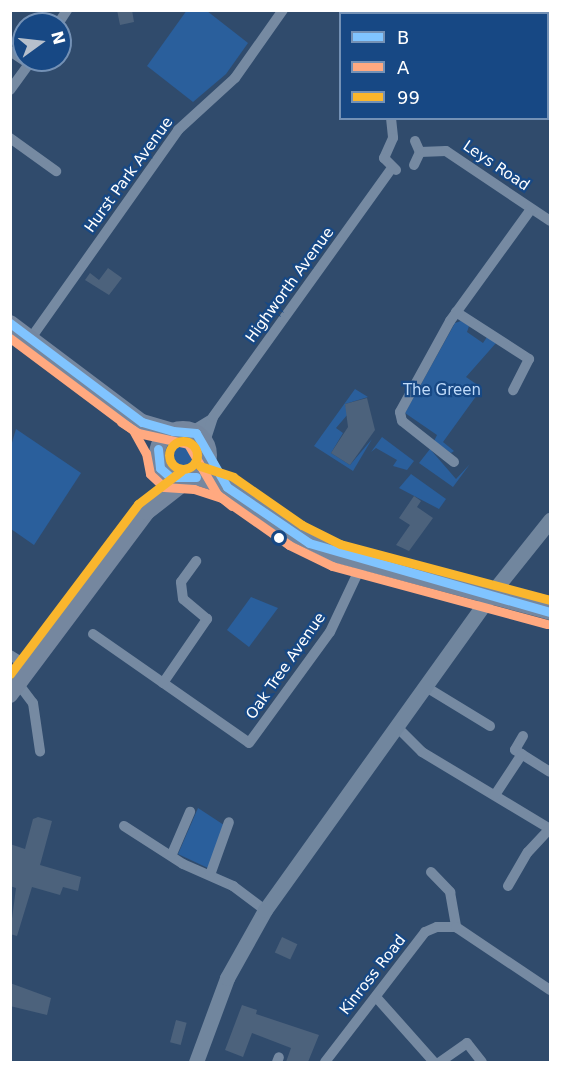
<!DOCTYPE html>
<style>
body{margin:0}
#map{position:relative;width:561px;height:1073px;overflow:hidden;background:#304b6c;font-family:"DejaVu Sans",sans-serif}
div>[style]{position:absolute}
.green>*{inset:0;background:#2a5f9c}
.round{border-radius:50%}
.building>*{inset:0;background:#4c627c;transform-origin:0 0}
.street>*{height:10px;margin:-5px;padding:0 5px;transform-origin:5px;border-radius:5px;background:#768aa2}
.secondary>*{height:15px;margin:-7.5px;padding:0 7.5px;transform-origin:7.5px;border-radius:7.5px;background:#71869e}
.primary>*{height:16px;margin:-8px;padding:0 8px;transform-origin:8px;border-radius:8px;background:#75879f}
.primary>.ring{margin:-8px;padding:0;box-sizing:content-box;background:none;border:16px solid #75879f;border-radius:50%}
.bus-1>*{height:9px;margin:-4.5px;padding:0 4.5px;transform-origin:4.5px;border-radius:4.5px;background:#80c4ff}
.bus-2>*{height:9px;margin:-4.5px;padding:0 4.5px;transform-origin:4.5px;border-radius:4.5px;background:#ffa980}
.bus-3>*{height:9px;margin:-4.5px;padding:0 4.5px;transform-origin:4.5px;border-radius:4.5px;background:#fab62d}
.bus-3>.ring{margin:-4.5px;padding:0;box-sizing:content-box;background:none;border:9px solid #fab62d;border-radius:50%}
.dots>*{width:16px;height:16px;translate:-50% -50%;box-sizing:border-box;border:3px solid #174884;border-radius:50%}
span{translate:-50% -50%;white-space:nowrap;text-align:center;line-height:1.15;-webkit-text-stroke:4.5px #174884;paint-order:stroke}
.street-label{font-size:15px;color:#fff}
.park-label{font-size:15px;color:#c0dbfa}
.frame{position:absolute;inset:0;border:12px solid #fff;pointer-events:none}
.legend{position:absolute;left:339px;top:12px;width:210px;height:108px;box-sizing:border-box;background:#174884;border:2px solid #7491b5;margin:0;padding:8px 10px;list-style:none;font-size:18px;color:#fff}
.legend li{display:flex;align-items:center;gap:12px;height:30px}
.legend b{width:30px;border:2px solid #7491b5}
.north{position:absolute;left:12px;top:12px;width:60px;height:60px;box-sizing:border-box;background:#174884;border:2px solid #7491b5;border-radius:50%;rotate:75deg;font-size:16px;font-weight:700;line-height:24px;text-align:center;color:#fff}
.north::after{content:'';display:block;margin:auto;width:21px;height:27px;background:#b7c0cc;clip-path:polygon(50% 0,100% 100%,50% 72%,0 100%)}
</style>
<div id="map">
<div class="green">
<div style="clip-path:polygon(187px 10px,207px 11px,248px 43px,226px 74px,193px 102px,147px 66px)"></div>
<div style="clip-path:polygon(461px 321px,469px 326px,467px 332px,483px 343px,487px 337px,496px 343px,466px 377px,482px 388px,443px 442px,454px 451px,451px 453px,434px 441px,437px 435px,405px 413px,455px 323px)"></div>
<div style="clip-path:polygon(355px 389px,368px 397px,345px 404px,348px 414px,336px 428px,343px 433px,331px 453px,350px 465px,372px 439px,353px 471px,314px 446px)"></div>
<div style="clip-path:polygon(16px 429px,81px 473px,34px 545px,11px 529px,11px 446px)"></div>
<div class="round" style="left:164px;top:436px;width:38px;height:38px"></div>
<div style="clip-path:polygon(382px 437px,414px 461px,407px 470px,393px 466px,397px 460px,376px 448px,371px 452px)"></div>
<div style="clip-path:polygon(430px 449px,456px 479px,470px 464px,453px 487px,419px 463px)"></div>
<div style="clip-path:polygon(411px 474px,446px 499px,439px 509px,399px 488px)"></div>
<div style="clip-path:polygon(251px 597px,278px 608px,249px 647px,227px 630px)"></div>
<div style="clip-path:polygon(198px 808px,227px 827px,210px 869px,178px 854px)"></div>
</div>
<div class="building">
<div style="clip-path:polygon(117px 10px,132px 10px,134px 22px,120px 25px)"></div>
<div style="clip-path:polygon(108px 268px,122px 278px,109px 295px,85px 280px,90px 273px,99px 280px)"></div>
<div style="clip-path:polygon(367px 398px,375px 430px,350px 465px,331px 453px,348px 427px,345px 404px)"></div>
<div style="clip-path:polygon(414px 496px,421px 501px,417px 507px,433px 518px,409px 551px,396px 545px,410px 525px,399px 518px)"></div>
<div style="clip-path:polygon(38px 817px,52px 821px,40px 865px,81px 877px,78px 891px,63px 887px,60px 895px,32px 887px,17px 936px,10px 934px,16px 888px,10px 886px,10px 844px,25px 849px,33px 819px)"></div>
<div style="left:282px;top:937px;width:17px;height:17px;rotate:25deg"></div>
<div style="clip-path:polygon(10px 983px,51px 998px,47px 1015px,10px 1006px)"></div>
<div style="clip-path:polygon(242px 1005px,257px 1010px,256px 1014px,319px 1035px,308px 1062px,286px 1062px,291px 1048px,252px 1033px,243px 1057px,225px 1050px)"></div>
<div style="left:176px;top:1020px;width:11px;height:23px;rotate:15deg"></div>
</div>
<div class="street">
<div style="left:512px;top:10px;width:6px;rotate:45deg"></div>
<div style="left:58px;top:24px;width:17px;rotate:-57deg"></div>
<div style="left:548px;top:35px;width:3px;rotate:45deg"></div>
<div style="left:10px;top:51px;width:23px;rotate:34deg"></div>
<div style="left:10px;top:90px;width:37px;rotate:-54deg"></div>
<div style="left:391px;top:118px;width:20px;rotate:84deg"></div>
<div style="left:393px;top:138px;width:22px;rotate:114deg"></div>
<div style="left:384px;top:158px;width:17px;rotate:45deg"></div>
<div style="left:10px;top:138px;width:57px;rotate:35.7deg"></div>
<div style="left:415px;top:141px;width:12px;rotate:66deg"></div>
<div style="left:414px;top:165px;width:14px;rotate:-65deg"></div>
<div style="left:420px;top:152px;width:26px;rotate:-2deg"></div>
<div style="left:446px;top:151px;width:125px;rotate:33.9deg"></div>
<div style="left:456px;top:312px;width:87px;rotate:32.8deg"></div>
<div style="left:529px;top:359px;width:35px;rotate:117deg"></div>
<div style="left:31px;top:338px;width:255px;rotate:-54.7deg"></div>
<div style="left:178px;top:130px;width:77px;rotate:-42.4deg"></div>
<div style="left:235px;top:78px;width:83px;rotate:-54.8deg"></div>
<div style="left:192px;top:431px;width:23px;rotate:-31deg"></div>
<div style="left:205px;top:442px;width:26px;rotate:-72deg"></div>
<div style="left:213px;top:417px;width:307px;rotate:-54.3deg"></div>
<div style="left:454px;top:462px;width:66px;rotate:-141.7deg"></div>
<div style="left:402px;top:421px;width:9px;rotate:-103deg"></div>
<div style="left:400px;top:412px;width:104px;rotate:-61.2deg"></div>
<div style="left:450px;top:321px;width:138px;rotate:-54.1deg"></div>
<div style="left:93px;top:634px;width:190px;rotate:34.9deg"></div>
<div style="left:249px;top:743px;width:137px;rotate:-53.9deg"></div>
<div style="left:330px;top:632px;width:77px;rotate:-64.8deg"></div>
<div style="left:10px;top:655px;width:9px;rotate:32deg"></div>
<div style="left:163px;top:683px;width:78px;rotate:-55.5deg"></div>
<div style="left:207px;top:619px;width:31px;rotate:-140deg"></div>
<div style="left:183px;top:599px;width:17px;rotate:-97deg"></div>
<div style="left:181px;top:582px;width:26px;rotate:-54deg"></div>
<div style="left:20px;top:686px;width:21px;rotate:53deg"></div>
<div style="left:33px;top:703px;width:49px;rotate:81.7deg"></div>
<div style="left:426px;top:687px;width:75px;rotate:31.4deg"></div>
<div style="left:398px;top:728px;width:34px;rotate:45deg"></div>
<div style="left:422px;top:752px;width:149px;rotate:31deg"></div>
<div style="left:523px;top:736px;width:16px;rotate:120deg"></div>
<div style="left:515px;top:750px;width:41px;rotate:32.2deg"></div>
<div style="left:495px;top:795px;width:49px;rotate:-56.6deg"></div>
<div style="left:124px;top:826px;width:70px;rotate:32.8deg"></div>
<div style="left:183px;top:864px;width:55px;rotate:23.7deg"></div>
<div style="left:233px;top:886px;width:40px;rotate:37deg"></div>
<div style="left:172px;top:854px;width:46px;rotate:-66.8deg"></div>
<div style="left:431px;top:872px;width:28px;rotate:46deg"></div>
<div style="left:450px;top:892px;width:36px;rotate:80deg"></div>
<div style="left:210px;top:875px;width:56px;rotate:-70.3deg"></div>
<div style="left:508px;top:886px;width:39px;rotate:-60deg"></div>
<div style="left:528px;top:852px;width:33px;rotate:-47deg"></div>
<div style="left:376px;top:997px;width:87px;rotate:48.3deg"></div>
<div style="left:277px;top:1062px;width:5px;rotate:-68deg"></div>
<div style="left:325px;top:1062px;width:164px;rotate:-52.4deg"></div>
<div style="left:425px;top:932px;width:13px;rotate:-23deg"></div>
<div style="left:437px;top:927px;width:19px"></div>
<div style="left:456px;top:927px;width:113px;rotate:33.8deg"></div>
<div style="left:440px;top:1062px;width:33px;rotate:-35deg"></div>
<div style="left:467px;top:1043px;width:24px;rotate:52deg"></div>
</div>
<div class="secondary">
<div style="left:196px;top:1062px;width:90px;rotate:-69.7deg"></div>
<div style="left:227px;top:978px;width:78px;rotate:-60.8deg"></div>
<div style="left:265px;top:910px;width:388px;rotate:-54.4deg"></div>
<div style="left:491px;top:594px;width:95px;rotate:-51.4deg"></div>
</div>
<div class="primary">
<div style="left:10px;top:323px;width:165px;rotate:36.9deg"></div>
<div style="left:142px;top:422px;width:32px;rotate:16deg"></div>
<div class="ring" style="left:157px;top:429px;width:36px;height:36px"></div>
<div style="left:196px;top:477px;width:33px;rotate:18deg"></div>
<div style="left:227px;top:487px;width:84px;rotate:34.8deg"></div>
<div style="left:296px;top:535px;width:45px;rotate:26.6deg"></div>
<div style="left:336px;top:555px;width:221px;rotate:14.9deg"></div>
<div style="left:10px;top:695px;width:229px;rotate:-53.2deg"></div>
<div style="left:147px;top:512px;width:52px;rotate:-38deg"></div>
</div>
<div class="bus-1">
<div style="left:10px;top:323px;width:165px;rotate:36.9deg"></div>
<div style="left:142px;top:422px;width:32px;rotate:16deg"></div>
<div style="left:173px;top:431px;width:23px;rotate:5deg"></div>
<div style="left:196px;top:433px;width:62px;rotate:60.1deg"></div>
<div style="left:227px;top:487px;width:99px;rotate:34.3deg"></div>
<div style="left:309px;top:543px;width:251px;rotate:16deg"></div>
<div style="left:158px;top:449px;width:19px;rotate:84deg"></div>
<div style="left:160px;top:468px;width:13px;rotate:42deg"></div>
<div style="left:170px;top:477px;width:26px"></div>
</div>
<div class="bus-2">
<div style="left:10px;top:338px;width:154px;rotate:36.8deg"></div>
<div style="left:133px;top:430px;width:26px;rotate:61deg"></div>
<div style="left:146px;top:453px;width:21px;rotate:79deg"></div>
<div style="left:150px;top:474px;width:19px;rotate:43deg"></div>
<div style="left:164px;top:487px;width:30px;rotate:4deg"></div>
<div style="left:194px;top:489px;width:29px;rotate:18deg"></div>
<div style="left:222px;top:498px;width:82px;rotate:35deg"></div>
<div style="left:289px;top:545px;width:48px;rotate:26deg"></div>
<div style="left:332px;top:566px;width:223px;rotate:15.1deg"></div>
<div style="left:121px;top:422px;width:20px;rotate:33deg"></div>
<div style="left:138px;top:433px;width:51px;rotate:12.4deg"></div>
<div style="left:188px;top:444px;width:58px;rotate:59.9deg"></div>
<div style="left:217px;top:494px;width:19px;rotate:39deg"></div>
</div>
<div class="bus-3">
<div class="ring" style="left:169px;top:441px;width:19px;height:19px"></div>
<div style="left:200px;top:466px;width:35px;rotate:18deg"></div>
<div style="left:233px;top:477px;width:84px;rotate:34.8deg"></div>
<div style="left:302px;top:525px;width:42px;rotate:26.6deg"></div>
<div style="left:340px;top:544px;width:217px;rotate:14.9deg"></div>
<div style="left:10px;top:674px;width:213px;rotate:-53deg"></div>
<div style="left:138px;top:504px;width:54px;rotate:-37.5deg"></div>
</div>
<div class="dots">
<div style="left:279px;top:538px;background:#fff"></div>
</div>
<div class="street-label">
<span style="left:496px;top:166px;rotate:34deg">Leys Road</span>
<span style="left:129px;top:175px;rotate:-54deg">Hurst Park Avenue</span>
<span style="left:290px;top:285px;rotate:-54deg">Highworth Avenue</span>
<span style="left:286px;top:666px;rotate:-55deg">Oak Tree Avenue</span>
<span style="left:373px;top:975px;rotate:-52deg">Kinross Road</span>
</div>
<div class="park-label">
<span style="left:442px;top:391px">The Green</span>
</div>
<div class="frame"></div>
<ul class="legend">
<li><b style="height:8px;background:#80c4ff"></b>B</li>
<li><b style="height:8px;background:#ffa980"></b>A</li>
<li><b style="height:8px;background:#fab62d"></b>99</li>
</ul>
<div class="north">N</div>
</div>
